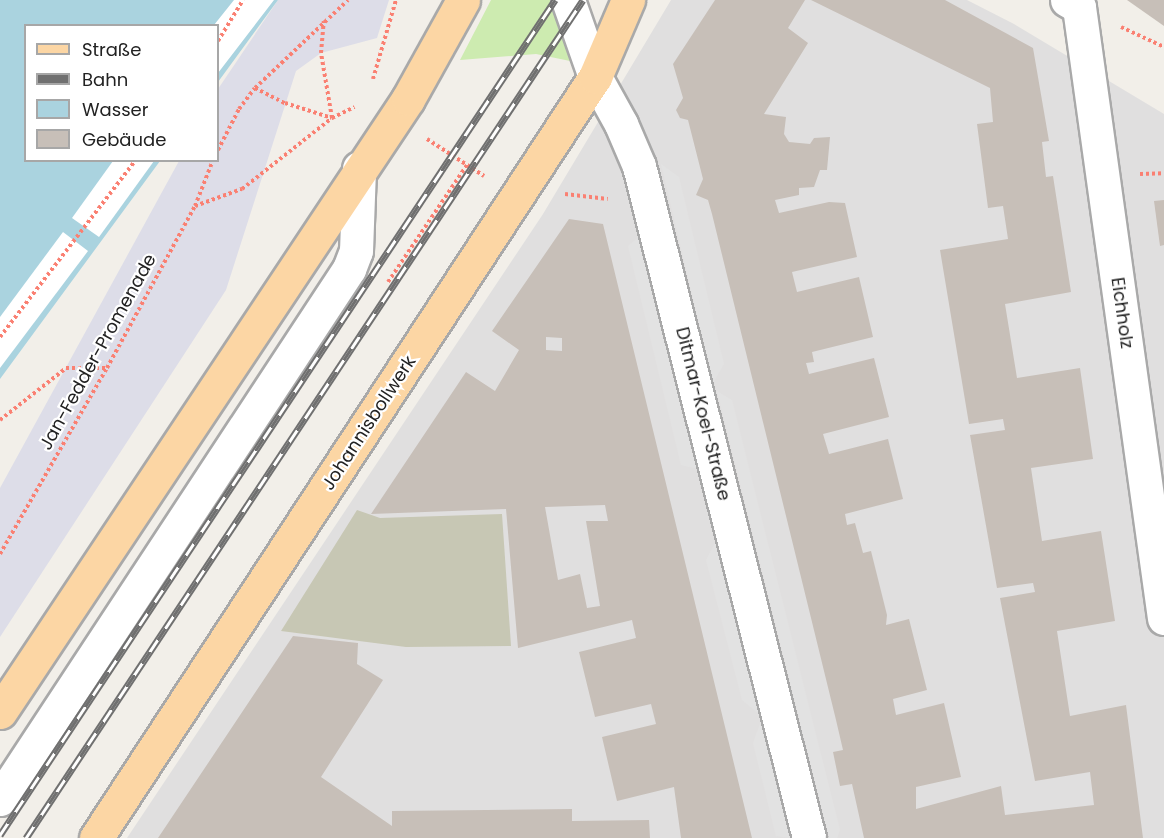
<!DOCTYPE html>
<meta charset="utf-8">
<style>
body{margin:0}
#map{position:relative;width:1164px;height:838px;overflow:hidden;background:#f2efe9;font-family:Poppins,sans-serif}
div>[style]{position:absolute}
.residential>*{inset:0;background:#e0dfdf}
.construction>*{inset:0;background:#c7c7b4}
.grass>*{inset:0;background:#cdebb0}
.parking>*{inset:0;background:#e2e2e2}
.plaza>*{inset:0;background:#dddde8}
.water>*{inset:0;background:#aad3df}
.pier>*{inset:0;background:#fff}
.building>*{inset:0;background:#c7bfb8}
.path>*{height:4px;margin-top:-2px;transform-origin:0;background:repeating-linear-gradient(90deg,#fa8072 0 3px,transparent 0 6px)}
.roads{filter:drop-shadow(2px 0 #a9a9a9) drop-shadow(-2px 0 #a9a9a9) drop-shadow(0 2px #a9a9a9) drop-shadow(0 -2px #a9a9a9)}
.minor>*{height:33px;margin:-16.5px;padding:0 16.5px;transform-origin:16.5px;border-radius:16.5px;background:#fff}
.major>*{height:33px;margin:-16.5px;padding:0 16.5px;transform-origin:16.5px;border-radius:16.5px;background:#fcd6a4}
.rail>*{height:7px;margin-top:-3.5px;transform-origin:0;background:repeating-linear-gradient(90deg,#fff 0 14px,#707070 0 28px);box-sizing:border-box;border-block:2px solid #707070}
span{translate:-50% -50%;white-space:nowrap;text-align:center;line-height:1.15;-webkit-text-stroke:4.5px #fff;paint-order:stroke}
.street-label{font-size:18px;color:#222}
.legend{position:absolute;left:24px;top:24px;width:195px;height:138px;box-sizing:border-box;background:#fff;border:2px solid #a7a7a7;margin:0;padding:8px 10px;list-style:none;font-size:18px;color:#222}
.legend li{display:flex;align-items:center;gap:12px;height:30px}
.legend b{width:30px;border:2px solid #a7a7a7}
</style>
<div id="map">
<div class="residential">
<div style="clip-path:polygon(671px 0,967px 0,1014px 24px,1164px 114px,1164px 838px,127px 838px,543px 214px)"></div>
</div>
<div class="construction">
<div style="clip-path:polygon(357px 510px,380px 518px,502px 514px,511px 646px,406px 647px,281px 631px)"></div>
</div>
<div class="grass">
<div style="clip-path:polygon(491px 0,553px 0,575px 62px,536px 54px,460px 60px)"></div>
</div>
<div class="parking">
<div style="clip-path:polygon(661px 164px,679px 177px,724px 364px,713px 383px)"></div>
<div style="clip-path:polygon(639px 237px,698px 469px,681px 465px,628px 246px)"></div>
<div style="clip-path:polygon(717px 391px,732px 400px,840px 830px,837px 838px,829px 838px)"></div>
<div style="clip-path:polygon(717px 539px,759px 714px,742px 700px,706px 560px)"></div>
<div style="clip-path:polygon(761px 721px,790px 838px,776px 836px,753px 743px)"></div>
</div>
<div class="plaza">
<div style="clip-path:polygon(278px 0,389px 0,377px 38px,321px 53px,296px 71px,226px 290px,0 637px,0 488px,179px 161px,218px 160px,218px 89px)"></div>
</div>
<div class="water">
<div style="clip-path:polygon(0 0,278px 0,218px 82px,218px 26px,26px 26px,26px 160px,160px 161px,0 379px)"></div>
</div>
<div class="pier">
<div style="clip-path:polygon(234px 0,274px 0,218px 73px,218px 26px,214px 25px)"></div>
<div style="clip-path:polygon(113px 161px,154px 161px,99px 237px,72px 218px)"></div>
<div style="clip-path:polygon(63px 232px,88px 251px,0 368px,0 317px)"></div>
</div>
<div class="building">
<div style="clip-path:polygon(715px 0,805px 0,788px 28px,808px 43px,764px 114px,786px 117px,784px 134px,789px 142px,810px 144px,814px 138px,830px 137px,827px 170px,820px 170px,814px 187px,799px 188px,799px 195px,775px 200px,779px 213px,829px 202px,845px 203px,857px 257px,792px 272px,797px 292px,859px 277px,873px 337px,812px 352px,814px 362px,806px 363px,809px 374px,874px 358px,889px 417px,823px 434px,829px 454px,888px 439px,903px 499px,845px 514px,847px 525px,855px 523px,863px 553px,871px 551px,887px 615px,886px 625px,909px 619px,927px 690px,893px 699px,896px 715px,944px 703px,961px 777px,916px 787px,916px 809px,1001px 786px,1005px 815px,1094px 805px,1090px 772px,1035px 781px,1000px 598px,1035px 592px,1033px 583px,997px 588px,970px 435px,1005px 430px,1003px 419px,969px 424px,940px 250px,1008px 239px,1003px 206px,988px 208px,977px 124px,993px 122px,990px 88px,811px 0,945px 0,1033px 48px,1049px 141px,1042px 142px,1046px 177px,1053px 176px,1071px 292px,1005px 304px,1017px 378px,1080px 368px,1093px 459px,1031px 468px,1042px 541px,1101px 531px,1115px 621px,1057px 631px,1070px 716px,1126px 705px,1143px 838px,864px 838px,852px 784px,840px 786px,833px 752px,843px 750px,836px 720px,712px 214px,708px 200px,696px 195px,703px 179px,688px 120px,680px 118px,676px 110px,683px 98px,673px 64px)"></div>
<div style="clip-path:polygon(1127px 0,1164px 0,1164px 26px)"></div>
<div style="clip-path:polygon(1164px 200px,1164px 245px,1160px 246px,1154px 201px)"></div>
<div style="clip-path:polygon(evenodd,569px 219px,603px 224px,752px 838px,681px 838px,674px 787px,617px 801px,602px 737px,656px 724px,651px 704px,595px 717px,579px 652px,636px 638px,632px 620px,518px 648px,506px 509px,371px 514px,466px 372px,495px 391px,519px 350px,492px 331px,569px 219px,546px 337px,562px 338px,562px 351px,546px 350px,546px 337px,569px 219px,605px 505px,608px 521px,586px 521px,600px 606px,587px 608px,580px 574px,558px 580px,545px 507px,605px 505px)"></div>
<div style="clip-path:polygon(293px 636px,358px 643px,357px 664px,383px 680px,321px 777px,392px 826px,392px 811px,572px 809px,572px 821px,649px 820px,650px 838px,158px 838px)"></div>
</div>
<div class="path">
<div style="left:1121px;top:27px;width:47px;rotate:24.9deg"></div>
<div style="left:218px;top:41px;width:48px;rotate:-58.6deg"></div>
<div style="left:373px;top:79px;width:82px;rotate:-73.8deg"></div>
<div style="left:255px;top:88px;width:34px;rotate:27deg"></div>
<div style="left:285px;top:103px;width:49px;rotate:17.7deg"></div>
<div style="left:332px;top:118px;width:25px;rotate:-26deg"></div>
<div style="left:427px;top:139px;width:68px;rotate:33deg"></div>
<div style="left:218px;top:150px;width:46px;rotate:-62.9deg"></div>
<div style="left:239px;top:109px;width:26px;rotate:-53deg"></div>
<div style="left:255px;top:88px;width:128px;rotate:-43.4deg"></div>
<div style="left:1140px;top:174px;width:24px;rotate:-2deg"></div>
<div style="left:565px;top:194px;width:43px;rotate:6.6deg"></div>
<div style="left:195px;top:206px;width:50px;rotate:-19.9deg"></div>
<div style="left:242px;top:189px;width:115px;rotate:-38.3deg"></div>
<div style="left:332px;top:118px;width:66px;rotate:-99.6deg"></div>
<div style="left:321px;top:53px;width:32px;rotate:-85deg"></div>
<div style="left:388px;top:282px;width:141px;rotate:-56deg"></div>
<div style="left:0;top:337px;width:223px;rotate:-52.5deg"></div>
<div style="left:0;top:420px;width:84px;rotate:-38.2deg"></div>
<div style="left:66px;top:368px;width:41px"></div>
<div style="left:0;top:554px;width:215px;rotate:-60.1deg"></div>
<div style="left:107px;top:368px;width:184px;rotate:-61.5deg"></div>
<div style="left:195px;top:206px;width:49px;rotate:-68.6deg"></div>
</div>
<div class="roads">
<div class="minor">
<div style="left:568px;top:0;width:82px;rotate:70.7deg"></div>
<div style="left:595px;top:77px;width:54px;rotate:61deg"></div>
<div style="left:621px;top:124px;width:46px;rotate:66.8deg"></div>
<div style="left:639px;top:166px;width:693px;rotate:75.8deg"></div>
<div style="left:1067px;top:0;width:14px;rotate:30deg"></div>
<div style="left:1079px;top:7px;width:617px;rotate:82.08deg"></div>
<div style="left:0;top:799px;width:635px;rotate:-56.64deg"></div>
<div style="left:349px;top:269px;width:19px;rotate:-69deg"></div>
<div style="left:356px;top:251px;width:83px;rotate:-87.9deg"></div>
</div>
<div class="major">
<div style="left:0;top:712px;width:736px;rotate:-56.35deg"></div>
<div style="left:408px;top:99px;width:113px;rotate:-60.9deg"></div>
<div style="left:96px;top:838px;width:910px;rotate:-56.75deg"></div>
<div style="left:595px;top:77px;width:84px;rotate:-66.8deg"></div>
</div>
</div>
<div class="rail">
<div style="left:0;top:835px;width:1003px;rotate:-56.39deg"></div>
<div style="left:26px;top:838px;width:1006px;rotate:-56.39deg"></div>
</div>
<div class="street-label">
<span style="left:1122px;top:313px;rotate:82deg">Eichholz</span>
<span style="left:98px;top:352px;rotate:-61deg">Jan-Fedder-Promenade</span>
<span style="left:703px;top:414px;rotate:76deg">Ditmar-Koel-Straße</span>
<span style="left:369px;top:423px;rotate:-57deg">Johannisbollwerk</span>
</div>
<ul class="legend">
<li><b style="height:8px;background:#fcd6a4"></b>Straße</li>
<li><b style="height:8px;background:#707070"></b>Bahn</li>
<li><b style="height:16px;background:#aad3df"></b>Wasser</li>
<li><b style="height:16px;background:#c7bfb8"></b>Gebäude</li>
</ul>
</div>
